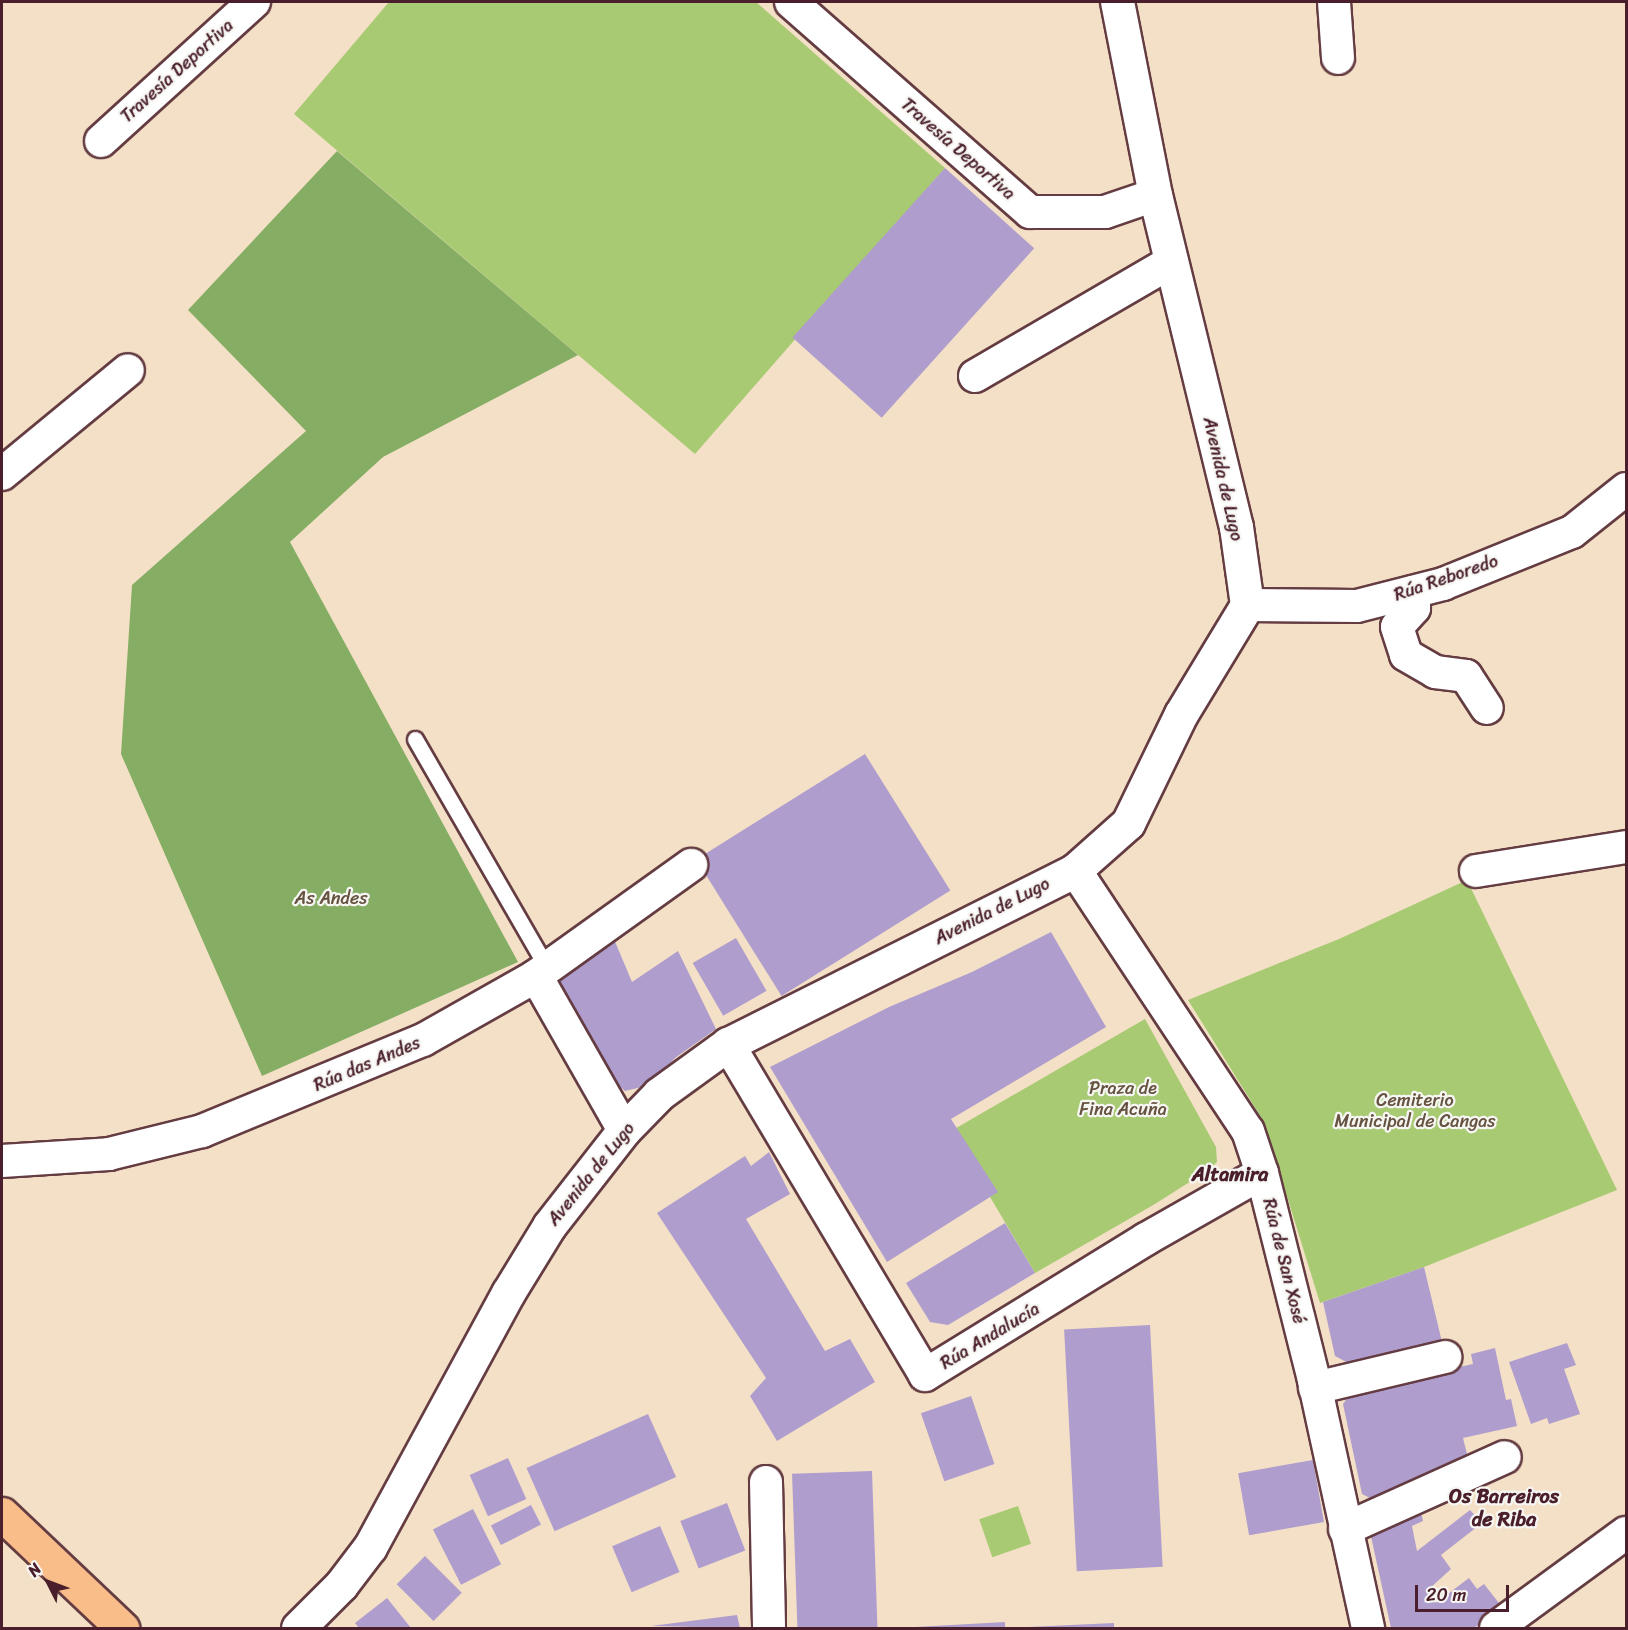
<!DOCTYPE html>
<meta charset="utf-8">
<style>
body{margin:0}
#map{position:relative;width:1628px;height:1630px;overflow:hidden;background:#f4e0c6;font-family:Sriracha,sans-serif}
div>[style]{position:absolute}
.green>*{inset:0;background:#a7ca72;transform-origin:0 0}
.forest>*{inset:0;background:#85ae64}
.building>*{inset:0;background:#af9dcd;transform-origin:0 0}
.roads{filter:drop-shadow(2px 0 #643c42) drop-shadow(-2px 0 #643c42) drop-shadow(0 2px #643c42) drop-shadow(0 -2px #643c42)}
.service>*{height:15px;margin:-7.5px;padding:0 7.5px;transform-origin:7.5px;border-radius:7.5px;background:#fff}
.minor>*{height:32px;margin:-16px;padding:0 16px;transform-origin:16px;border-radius:16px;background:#fff}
.tertiary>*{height:33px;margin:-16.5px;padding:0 16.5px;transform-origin:16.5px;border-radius:16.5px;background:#fff}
.primary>*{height:33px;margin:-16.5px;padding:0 16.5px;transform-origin:16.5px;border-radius:16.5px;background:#f8bd88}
span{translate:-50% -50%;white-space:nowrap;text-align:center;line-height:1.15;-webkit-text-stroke:4.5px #f6f6f2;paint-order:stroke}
.street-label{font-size:18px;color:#4a1f2b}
.park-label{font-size:18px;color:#665240}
.neighbourhood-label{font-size:20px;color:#4a1f2b;font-weight:700}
.frame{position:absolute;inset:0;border:3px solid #4a1f2b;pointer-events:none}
.north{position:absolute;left:18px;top:1552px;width:60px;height:60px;-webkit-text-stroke:4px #f6f6f2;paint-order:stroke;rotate:312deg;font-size:16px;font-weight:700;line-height:24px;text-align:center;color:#4a1f2b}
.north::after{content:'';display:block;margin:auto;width:21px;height:27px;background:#4a1f2b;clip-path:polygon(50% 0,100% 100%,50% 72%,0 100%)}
.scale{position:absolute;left:1415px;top:1585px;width:94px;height:27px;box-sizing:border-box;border:3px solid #4a1f2b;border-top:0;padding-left:8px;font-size:18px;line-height:21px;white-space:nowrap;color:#4a1f2b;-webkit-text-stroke:4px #f6f6f2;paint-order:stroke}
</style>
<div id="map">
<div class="green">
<div style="clip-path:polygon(389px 2px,756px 2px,945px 168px,695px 454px,294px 114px)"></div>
<div style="clip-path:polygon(1467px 880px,1617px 1190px,1424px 1267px,1320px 1303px,1264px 1122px,1188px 1000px,1339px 939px)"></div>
<div style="clip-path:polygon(1145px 1019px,1216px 1147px,1217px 1162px,1210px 1169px,1155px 1204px,1035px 1273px,951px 1131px)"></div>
<div style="left:1018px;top:1506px;width:40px;height:41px;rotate:71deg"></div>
</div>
<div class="forest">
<div style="clip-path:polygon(337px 151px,578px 355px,383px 457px,290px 542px,518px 962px,262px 1076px,121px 754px,132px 585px,306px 431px,188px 310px)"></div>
</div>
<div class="building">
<div style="left:945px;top:168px;width:120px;height:228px;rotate:42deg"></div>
<div style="left:865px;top:754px;width:161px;height:199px;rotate:58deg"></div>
<div style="clip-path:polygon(611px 932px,632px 982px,678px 951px,716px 1029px,675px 1058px,650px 1085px,625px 1091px,614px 1081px,552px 976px)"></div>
<div style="clip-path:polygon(1051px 932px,1106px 1027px,951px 1119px,998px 1192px,887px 1262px,770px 1067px,889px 1007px,972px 972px)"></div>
<div style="left:736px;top:938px;width:61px;height:50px;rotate:60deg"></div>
<div style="clip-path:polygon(769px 1152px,790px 1194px,746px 1219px,825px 1351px,850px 1339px,875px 1382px,777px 1441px,750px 1396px,766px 1378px,657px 1213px,745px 1156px,751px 1166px)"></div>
<div style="clip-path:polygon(1005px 1223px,1035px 1273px,948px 1325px,930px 1322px,906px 1283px)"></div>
<div style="clip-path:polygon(1424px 1267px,1442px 1342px,1352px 1365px,1335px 1356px,1323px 1302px)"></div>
<div style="left:1150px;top:1325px;width:242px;height:86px;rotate:87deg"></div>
<div style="clip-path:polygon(1567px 1343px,1576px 1365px,1564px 1369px,1580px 1414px,1549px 1424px,1547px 1418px,1531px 1424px,1509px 1362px)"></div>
<div style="clip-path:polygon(1495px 1348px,1506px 1400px,1511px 1399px,1517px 1426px,1463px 1438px,1469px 1462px,1376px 1501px,1362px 1494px,1343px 1404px,1353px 1390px,1473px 1364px,1471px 1354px)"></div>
<div style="left:971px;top:1396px;width:72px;height:53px;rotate:71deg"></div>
<div style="left:648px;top:1414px;width:69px;height:133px;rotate:66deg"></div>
<div style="left:508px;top:1458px;width:45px;height:42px;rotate:66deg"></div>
<div style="left:1313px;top:1460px;width:63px;height:76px;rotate:80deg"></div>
<div style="left:872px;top:1471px;width:157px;height:80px;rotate:88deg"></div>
<div style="left:727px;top:1503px;width:51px;height:50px;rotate:69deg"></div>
<div style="left:531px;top:1505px;width:22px;height:45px;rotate:63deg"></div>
<div style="clip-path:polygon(1420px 1508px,1423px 1521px,1412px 1526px,1417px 1551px,1470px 1510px,1482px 1523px,1441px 1555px,1451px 1569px,1429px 1589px,1436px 1603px,1469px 1578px,1477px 1589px,1484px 1584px,1502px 1607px,1474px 1628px,1391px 1628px,1370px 1532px)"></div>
<div style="left:473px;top:1509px;width:62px;height:45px;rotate:63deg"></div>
<div style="left:660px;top:1526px;width:50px;height:52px;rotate:67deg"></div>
<div style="left:425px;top:1556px;width:52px;height:40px;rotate:45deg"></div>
<div style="clip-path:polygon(387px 1598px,411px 1628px,359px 1628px,355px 1623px)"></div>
<div style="clip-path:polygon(737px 1615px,740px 1628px,651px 1626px)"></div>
<div style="clip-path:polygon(1005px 1622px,1005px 1628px,915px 1628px,915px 1627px)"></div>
<div style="clip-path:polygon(1114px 1623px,1114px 1628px,1028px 1628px,1028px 1627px)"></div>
</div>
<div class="roads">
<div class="service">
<div style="left:415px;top:739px;width:264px;rotate:60deg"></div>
</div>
<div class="minor">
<div style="left:791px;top:2px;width:318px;rotate:41.3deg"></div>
<div style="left:1030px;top:212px;width:75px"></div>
<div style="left:1105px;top:212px;width:53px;rotate:-18.8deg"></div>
<div style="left:1334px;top:2px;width:56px;rotate:85.9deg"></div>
<div style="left:101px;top:141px;width:207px;rotate:-42.3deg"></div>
<div style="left:975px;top:376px;width:227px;rotate:-30.2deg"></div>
<div style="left:2px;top:474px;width:163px;rotate:-39.5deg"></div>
<div style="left:1413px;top:592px;width:16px;rotate:86deg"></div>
<div style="left:1414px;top:608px;width:25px;rotate:132deg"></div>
<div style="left:1397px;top:627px;width:29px;rotate:72deg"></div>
<div style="left:1406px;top:655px;width:34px;rotate:30deg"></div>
<div style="left:1435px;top:672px;width:31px;rotate:7deg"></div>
<div style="left:1466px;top:676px;width:38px;rotate:57deg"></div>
<div style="left:1247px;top:605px;width:110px;rotate:0.5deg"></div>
<div style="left:1357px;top:606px;width:89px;rotate:-14.3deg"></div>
<div style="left:1443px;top:584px;width:139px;rotate:-22deg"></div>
<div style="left:1572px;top:532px;width:69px;rotate:-38.5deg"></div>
<div style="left:1075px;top:870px;width:313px;rotate:56.5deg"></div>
<div style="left:1248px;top:1131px;width:44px;rotate:71.6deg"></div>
<div style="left:1262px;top:1173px;width:213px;rotate:75.9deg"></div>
<div style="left:1314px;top:1380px;width:254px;rotate:77.7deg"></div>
<div style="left:1476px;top:871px;width:152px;rotate:-9.1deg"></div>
<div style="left:536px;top:976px;width:177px;rotate:60.3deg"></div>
<div style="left:728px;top:1044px;width:385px;rotate:59.2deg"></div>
<div style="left:925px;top:1375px;width:259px;rotate:-31.6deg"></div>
<div style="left:1146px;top:1239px;width:133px;rotate:-29.6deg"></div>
<div style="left:2px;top:1161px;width:107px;rotate:-3.7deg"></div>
<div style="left:109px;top:1154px;width:96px;rotate:-13.9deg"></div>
<div style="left:202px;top:1131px;width:239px;rotate:-22.4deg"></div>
<div style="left:423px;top:1040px;width:130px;rotate:-29.5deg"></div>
<div style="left:536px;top:976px;width:191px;rotate:-35.6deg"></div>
<div style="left:1315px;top:1388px;width:134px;rotate:-13.4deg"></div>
<div style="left:766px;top:1482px;width:146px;rotate:88.8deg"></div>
<div style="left:1345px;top:1529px;width:175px;rotate:-24.2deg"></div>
<div style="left:1496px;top:1628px;width:161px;rotate:-36.2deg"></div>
</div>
<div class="tertiary">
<div style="left:298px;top:1628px;width:61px;rotate:-45deg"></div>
<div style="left:341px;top:1585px;width:48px;rotate:-52.7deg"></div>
<div style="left:370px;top:1547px;width:289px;rotate:-61.5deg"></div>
<div style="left:508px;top:1293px;width:79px;rotate:-58.5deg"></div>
<div style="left:549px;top:1226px;width:122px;rotate:-52deg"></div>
<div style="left:624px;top:1130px;width:50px;rotate:-45.8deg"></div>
<div style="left:659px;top:1094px;width:85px;rotate:-35.9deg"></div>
<div style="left:728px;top:1044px;width:388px;rotate:-26.6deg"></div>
<div style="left:1075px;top:870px;width:71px;rotate:-41.6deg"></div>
<div style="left:1128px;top:823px;width:121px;rotate:-64.1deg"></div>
<div style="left:1181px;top:714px;width:127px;rotate:-58.8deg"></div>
<div style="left:1247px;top:605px;width:79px;rotate:-98deg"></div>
<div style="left:1236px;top:527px;width:342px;rotate:-103.7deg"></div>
<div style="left:1155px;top:195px;width:197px;rotate:-101.1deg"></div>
</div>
<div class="primary">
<div style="left:2px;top:1514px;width:166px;rotate:43.5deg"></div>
</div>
</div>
<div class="street-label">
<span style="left:177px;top:71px;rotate:-42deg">Travesía Deportiva</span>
<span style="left:958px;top:149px;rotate:41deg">Travesía Deportiva</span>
<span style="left:1223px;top:479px;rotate:77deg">Avenida de Lugo</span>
<span style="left:1446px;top:578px;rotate:-19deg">Rúa Reboredo</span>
<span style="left:992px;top:911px;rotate:-27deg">Avenida de Lugo</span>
<span style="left:367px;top:1064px;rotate:-23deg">Rúa das Andes</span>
<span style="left:591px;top:1174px;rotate:-51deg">Avenida de Lugo</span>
<span style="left:1284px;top:1261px;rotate:76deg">Rúa de San Xosé</span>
<span style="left:990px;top:1336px;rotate:-31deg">Rúa Andalucía</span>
</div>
<div class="park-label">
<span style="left:331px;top:898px">As Andes</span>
<span style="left:1123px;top:1099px">Praza de<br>Fina Acuña</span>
<span style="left:1415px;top:1111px">Cemiterio<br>Municipal de Cangas</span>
</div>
<div class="neighbourhood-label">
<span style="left:1230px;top:1174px">Altamira</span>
<span style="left:1504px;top:1508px">Os Barreiros<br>de Riba</span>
</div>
<div class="frame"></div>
<div class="north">N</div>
<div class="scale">20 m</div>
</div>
